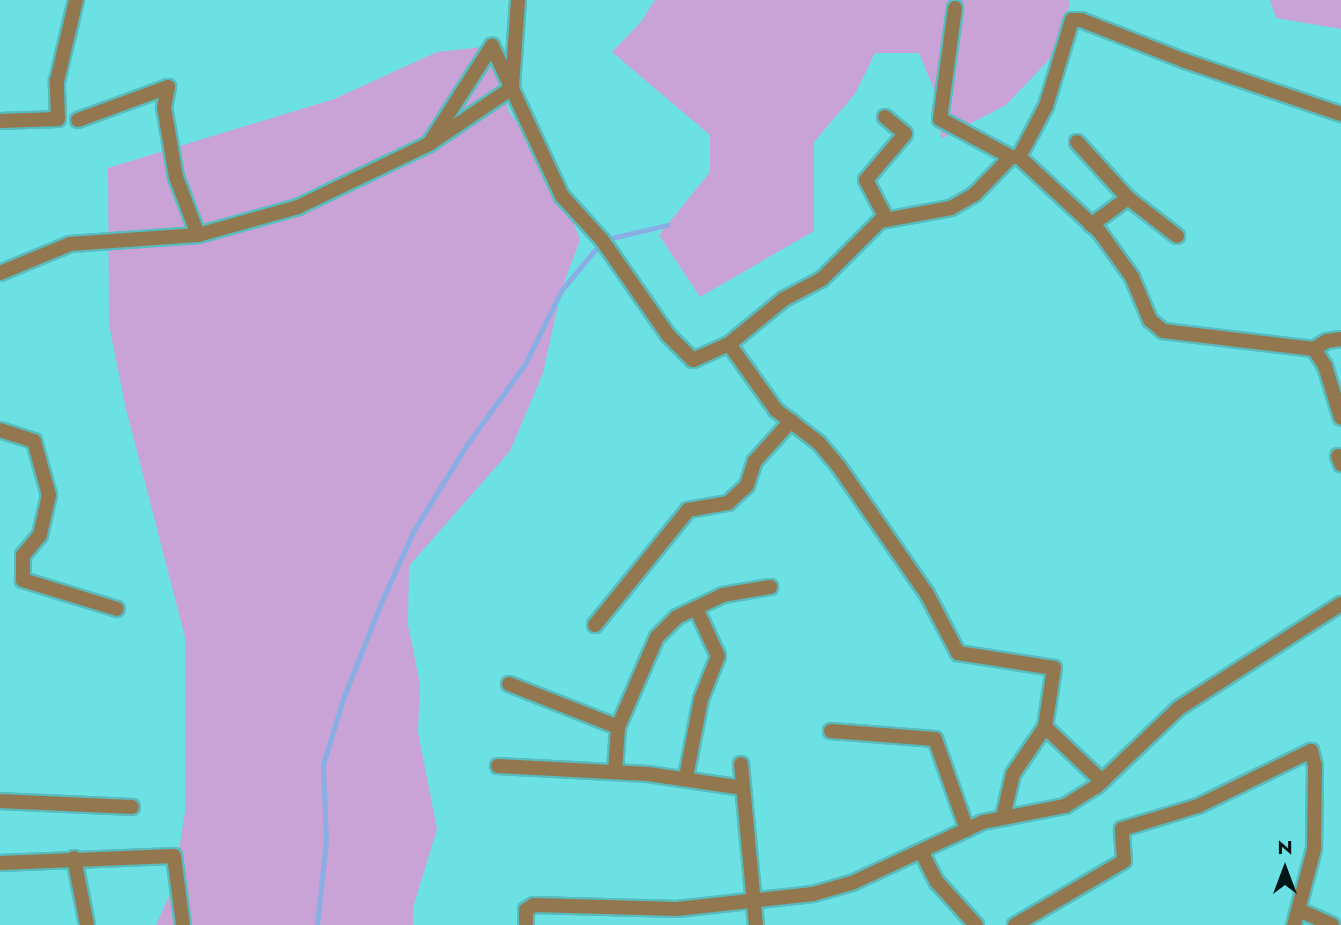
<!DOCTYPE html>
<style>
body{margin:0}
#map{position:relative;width:1341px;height:925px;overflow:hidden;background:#6be1e3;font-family:Jost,sans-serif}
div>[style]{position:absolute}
.green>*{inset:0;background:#c9a3d6}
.stream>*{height:4.5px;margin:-2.25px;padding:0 2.25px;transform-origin:2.25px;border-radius:2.25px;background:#88aee3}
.roads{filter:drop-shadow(2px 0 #58bcbe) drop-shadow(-2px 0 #58bcbe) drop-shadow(0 2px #58bcbe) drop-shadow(0 -2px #58bcbe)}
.street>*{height:14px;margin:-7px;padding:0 7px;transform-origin:7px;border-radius:7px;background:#93774e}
span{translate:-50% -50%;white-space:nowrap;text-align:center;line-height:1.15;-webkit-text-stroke:5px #6be1e3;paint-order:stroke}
.north{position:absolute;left:1250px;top:834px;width:70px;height:70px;-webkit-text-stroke:5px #6be1e3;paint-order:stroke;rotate:0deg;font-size:19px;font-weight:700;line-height:28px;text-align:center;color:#001516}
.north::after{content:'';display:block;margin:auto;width:24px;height:32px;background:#001516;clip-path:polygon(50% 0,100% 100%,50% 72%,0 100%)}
</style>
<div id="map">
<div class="green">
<div style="clip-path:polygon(655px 0,1070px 0,1061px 47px,1006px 105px,941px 139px,939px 102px,919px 53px,875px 53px,855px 94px,814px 142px,814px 231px,700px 297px,659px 235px,710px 172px,710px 135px,612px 52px,641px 22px)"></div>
<div style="clip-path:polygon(1270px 0,1341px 0,1341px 29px,1276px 18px)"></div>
<div style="clip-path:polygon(492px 46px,509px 112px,558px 179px,580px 240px,561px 291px,543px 373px,510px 451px,409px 566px,408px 625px,420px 684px,418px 732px,437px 829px,413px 908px,413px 925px,156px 925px,173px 887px,185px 812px,185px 637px,126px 409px,109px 325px,108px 168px,334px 99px,437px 52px)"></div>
</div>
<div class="stream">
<div style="left:607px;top:239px;width:62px;rotate:-13.1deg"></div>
<div style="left:317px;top:925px;width:84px;rotate:-83.9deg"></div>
<div style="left:326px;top:841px;width:76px;rotate:-92.3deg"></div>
<div style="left:323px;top:765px;width:69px;rotate:-73.1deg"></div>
<div style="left:343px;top:699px;width:103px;rotate:-68.4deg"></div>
<div style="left:381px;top:603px;width:78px;rotate:-65.7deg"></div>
<div style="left:413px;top:532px;width:97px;rotate:-58.4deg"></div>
<div style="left:464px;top:449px;width:105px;rotate:-54.3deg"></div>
<div style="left:525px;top:364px;width:81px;rotate:-63.7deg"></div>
<div style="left:561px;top:291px;width:61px;rotate:-50.3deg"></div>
</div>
<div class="roads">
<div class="street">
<div style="left:955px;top:8px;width:112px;rotate:97.7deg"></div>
<div style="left:940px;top:119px;width:81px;rotate:28.2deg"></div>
<div style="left:512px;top:86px;width:86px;rotate:-86deg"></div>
<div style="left:885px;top:117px;width:26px;rotate:40deg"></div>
<div style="left:905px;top:134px;width:60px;rotate:130.3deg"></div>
<div style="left:866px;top:180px;width:45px;rotate:62.3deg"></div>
<div style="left:78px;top:120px;width:96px;rotate:-20.1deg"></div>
<div style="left:168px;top:87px;width:20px;rotate:101deg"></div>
<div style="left:164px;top:107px;width:71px;rotate:80.3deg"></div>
<div style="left:176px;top:177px;width:62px;rotate:69.2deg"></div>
<div style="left:0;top:121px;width:58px;rotate:-2deg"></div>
<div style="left:58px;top:119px;width:38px;rotate:-92deg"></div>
<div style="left:57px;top:81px;width:83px;rotate:-76.8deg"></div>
<div style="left:1077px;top:142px;width:76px;rotate:47.7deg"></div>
<div style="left:429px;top:144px;width:117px;rotate:-57.3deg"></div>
<div style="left:492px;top:46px;width:166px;rotate:65deg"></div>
<div style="left:562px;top:196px;width:59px;rotate:47.7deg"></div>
<div style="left:602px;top:240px;width:116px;rotate:55.2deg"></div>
<div style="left:668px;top:335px;width:35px;rotate:45deg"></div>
<div style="left:693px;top:360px;width:39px;rotate:-24deg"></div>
<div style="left:729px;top:344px;width:81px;rotate:54.5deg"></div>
<div style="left:776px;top:410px;width:54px;rotate:37.5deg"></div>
<div style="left:819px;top:443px;width:31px;rotate:50deg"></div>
<div style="left:839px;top:467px;width:155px;rotate:55.3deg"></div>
<div style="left:927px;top:594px;width:67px;rotate:62.3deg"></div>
<div style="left:958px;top:653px;width:97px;rotate:8.9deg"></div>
<div style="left:1054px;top:668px;width:60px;rotate:98.7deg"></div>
<div style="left:1045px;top:727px;width:79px;rotate:43.5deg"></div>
<div style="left:1019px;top:157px;width:58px;rotate:-62.1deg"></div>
<div style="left:1046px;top:106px;width:90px;rotate:-73.2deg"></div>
<div style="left:1072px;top:20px;width:9px"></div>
<div style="left:1081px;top:20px;width:112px;rotate:21.5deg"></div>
<div style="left:1185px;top:61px;width:165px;rotate:18.8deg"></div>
<div style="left:1091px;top:225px;width:46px;rotate:-36.1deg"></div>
<div style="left:1128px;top:198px;width:62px;rotate:37.8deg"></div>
<div style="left:0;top:273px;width:76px;rotate:-22.5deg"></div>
<div style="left:70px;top:244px;width:128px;rotate:-4deg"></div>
<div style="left:198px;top:235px;width:104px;rotate:-15.6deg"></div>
<div style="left:298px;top:207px;width:145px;rotate:-25.7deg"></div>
<div style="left:429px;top:144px;width:100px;rotate:-34deg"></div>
<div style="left:729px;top:344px;width:71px;rotate:-39.3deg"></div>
<div style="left:784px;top:299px;width:43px;rotate:-27.8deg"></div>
<div style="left:822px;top:279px;width:82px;rotate:-45deg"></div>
<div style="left:880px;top:221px;width:72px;rotate:-10.4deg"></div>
<div style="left:951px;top:208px;width:28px;rotate:-30deg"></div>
<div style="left:975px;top:194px;width:52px;rotate:-45.8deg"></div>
<div style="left:1011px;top:157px;width:8px"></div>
<div style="left:1019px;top:157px;width:109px;rotate:42.8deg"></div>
<div style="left:1099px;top:231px;width:57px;rotate:54.3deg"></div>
<div style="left:1132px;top:277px;width:47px;rotate:67.3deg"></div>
<div style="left:1150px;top:320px;width:17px;rotate:40deg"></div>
<div style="left:1163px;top:331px;width:152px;rotate:6.8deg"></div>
<div style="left:1314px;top:349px;width:20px;rotate:57deg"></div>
<div style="left:1325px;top:366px;width:54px;rotate:72.9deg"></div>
<div style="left:1314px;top:349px;width:15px;rotate:-32deg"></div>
<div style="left:1327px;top:341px;width:14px;rotate:-8deg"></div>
<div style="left:0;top:430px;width:36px;rotate:18deg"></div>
<div style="left:34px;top:441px;width:56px;rotate:74.5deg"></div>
<div style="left:49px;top:495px;width:41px;rotate:102.7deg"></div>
<div style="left:40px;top:535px;width:26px;rotate:130deg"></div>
<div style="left:23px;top:555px;width:25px;rotate:90deg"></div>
<div style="left:23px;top:580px;width:98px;rotate:17.1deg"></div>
<div style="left:1338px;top:456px;width:9px;rotate:69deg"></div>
<div style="left:595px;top:625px;width:148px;rotate:-51deg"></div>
<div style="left:688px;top:510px;width:41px;rotate:-9.9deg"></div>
<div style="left:728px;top:503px;width:26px;rotate:-43deg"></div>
<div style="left:747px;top:485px;width:25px;rotate:-72deg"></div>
<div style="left:755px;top:461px;width:54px;rotate:-48deg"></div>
<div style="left:509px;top:684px;width:117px;rotate:21.5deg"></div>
<div style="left:831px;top:731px;width:104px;rotate:4.4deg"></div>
<div style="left:935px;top:739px;width:96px;rotate:70.6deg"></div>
<div style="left:741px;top:764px;width:162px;rotate:84.7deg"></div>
<div style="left:498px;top:766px;width:150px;rotate:3.1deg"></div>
<div style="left:648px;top:774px;width:96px;rotate:8.4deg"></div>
<div style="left:615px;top:772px;width:45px;rotate:-86.2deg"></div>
<div style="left:618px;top:727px;width:98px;rotate:-66.6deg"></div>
<div style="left:657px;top:637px;width:28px;rotate:-45deg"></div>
<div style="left:677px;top:617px;width:51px;rotate:-25.6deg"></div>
<div style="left:723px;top:595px;width:48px;rotate:-9.7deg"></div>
<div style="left:686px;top:777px;width:79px;rotate:-79.1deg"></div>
<div style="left:701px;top:699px;width:46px;rotate:-68.4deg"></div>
<div style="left:718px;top:656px;width:53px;rotate:-114.6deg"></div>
<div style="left:0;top:801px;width:132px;rotate:2.6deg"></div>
<div style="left:1003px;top:817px;width:44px;rotate:-76.9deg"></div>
<div style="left:1013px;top:774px;width:57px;rotate:-55.8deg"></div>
<div style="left:922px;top:853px;width:33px;rotate:63deg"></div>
<div style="left:937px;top:882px;width:58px;rotate:47.8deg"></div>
<div style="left:74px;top:858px;width:68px;rotate:79deg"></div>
<div style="left:0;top:863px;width:174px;rotate:-2.3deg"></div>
<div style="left:174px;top:856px;width:70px;rotate:82.6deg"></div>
<div style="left:1301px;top:911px;width:34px;rotate:24deg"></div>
<div style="left:526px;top:922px;width:12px;rotate:-90deg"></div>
<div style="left:526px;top:910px;width:9px;rotate:-32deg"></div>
<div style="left:534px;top:905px;width:143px;rotate:1.6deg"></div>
<div style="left:677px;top:909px;width:137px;rotate:-6.3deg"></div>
<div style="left:813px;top:894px;width:41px;rotate:-15.8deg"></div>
<div style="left:852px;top:883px;width:145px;rotate:-25deg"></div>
<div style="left:983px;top:822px;width:84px;rotate:-11deg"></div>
<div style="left:1065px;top:806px;width:36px;rotate:-32deg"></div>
<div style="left:1096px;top:787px;width:115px;rotate:-43.6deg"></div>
<div style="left:1179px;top:708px;width:193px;rotate:-32.7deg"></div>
<div style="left:1015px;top:925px;width:126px;rotate:-30.4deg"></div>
<div style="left:1124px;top:861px;width:32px;rotate:-94deg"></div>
<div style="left:1122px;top:829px;width:79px;rotate:-16.8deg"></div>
<div style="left:1198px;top:806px;width:126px;rotate:-26deg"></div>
<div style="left:1311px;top:751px;width:16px;rotate:75deg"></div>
<div style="left:1315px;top:766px;width:83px;rotate:90.7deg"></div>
<div style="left:1314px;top:849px;width:79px;rotate:104.7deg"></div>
</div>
</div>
<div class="north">N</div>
</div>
